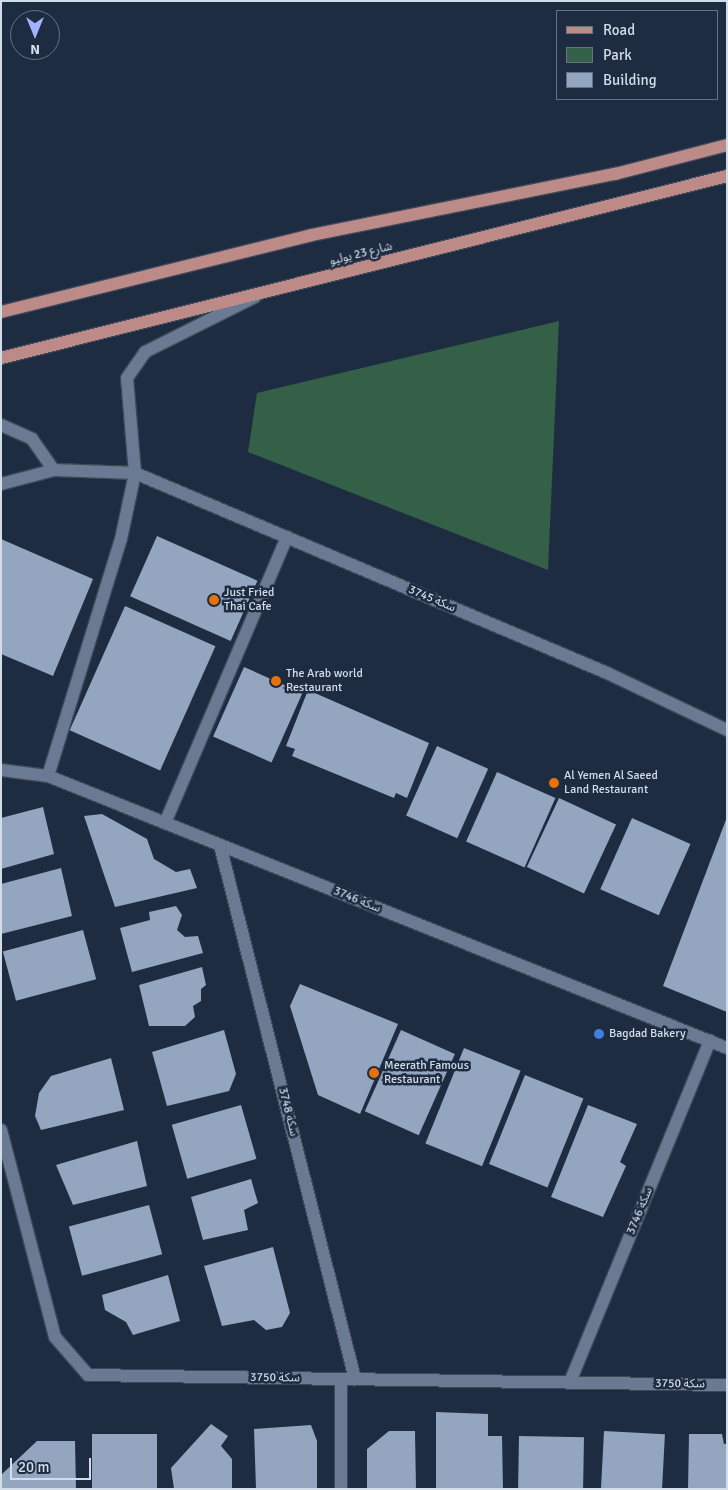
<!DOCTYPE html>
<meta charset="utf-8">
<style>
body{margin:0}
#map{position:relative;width:728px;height:1490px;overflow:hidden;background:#1e2c41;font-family:Signika,"Noto Sans Arabic",sans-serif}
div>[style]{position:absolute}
.green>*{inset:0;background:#356048}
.building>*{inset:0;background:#94a5bf;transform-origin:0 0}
.roads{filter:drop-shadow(1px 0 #3d4859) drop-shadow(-1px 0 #3d4859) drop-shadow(0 1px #3d4859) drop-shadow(0 -1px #3d4859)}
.street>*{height:12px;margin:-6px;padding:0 6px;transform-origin:6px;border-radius:6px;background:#697a92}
.primary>*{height:12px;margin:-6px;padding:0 6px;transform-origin:6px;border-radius:6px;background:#bc8b87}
.dots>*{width:14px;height:14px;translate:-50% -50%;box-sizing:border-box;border:2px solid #1e2c41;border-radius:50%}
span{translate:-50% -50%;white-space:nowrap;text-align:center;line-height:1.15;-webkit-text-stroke:5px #1e2c41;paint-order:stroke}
.street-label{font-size:12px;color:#d3dce9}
.poi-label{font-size:12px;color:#d3dce9}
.left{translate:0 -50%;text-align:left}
.frame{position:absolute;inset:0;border:2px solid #d3dce9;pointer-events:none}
.legend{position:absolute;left:556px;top:10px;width:162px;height:90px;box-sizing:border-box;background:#1e2c41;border:1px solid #667284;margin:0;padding:6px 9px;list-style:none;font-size:15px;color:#d3dce9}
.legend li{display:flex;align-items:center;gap:10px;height:25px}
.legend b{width:25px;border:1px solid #667284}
.north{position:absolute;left:10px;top:10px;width:50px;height:50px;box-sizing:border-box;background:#1e2c41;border:1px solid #667284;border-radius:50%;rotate:180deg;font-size:14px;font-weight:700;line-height:20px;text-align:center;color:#d3dce9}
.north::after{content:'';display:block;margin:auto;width:18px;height:22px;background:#a3b2fd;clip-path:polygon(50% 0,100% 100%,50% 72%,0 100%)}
.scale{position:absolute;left:10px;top:1458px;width:81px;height:22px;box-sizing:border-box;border:2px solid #d3dce9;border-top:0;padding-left:6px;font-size:15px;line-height:18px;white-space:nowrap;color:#d3dce9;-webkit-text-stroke:4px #1e2c41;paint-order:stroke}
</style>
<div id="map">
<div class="green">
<div style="clip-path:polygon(559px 321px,548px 570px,248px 452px,257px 393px)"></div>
</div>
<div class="building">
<div style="left:157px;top:536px;width:110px;height:66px;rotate:24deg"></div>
<div style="clip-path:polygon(1px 539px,93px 579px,53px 676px,1px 654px)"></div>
<div style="left:125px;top:606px;width:99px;height:136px;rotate:24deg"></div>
<div style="left:244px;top:667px;width:64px;height:76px;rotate:24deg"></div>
<div style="clip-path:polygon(308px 690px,429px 743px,407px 798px,396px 793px,394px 798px,292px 756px,295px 749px,286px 746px)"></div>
<div style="left:437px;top:746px;width:56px;height:76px;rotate:24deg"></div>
<div style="left:497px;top:772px;width:64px;height:76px;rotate:24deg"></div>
<div style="left:559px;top:798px;width:63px;height:76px;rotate:25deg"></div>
<div style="clip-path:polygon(43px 807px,54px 854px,1px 869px,1px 818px)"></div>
<div style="clip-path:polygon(102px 814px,147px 839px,154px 859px,176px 872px,190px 869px,197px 888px,115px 907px,84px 816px)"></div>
<div style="clip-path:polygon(727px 817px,727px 1012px,663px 986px)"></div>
<div style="left:632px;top:818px;width:64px;height:78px;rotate:24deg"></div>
<div style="clip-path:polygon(61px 868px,72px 916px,1px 934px,1px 884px)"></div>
<div style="clip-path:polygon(176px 906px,182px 915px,177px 930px,185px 937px,198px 936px,203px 953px,132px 972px,120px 928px,150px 920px,149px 912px)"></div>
<div style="left:83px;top:930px;width:51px;height:83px;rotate:75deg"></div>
<div style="clip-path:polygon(202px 967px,206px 985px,201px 989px,201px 1001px,193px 1006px,195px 1017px,185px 1026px,149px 1026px,139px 985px)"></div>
<div style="clip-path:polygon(300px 984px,398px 1024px,360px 1114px,318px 1095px,290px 1006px)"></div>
<div style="clip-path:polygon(224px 1030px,236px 1074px,229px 1091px,167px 1106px,152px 1052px)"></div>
<div style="left:401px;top:1030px;width:59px;height:89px;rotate:24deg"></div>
<div style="left:464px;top:1048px;width:61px;height:103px;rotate:22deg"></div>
<div style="clip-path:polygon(111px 1058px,124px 1110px,41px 1130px,35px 1116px,39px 1093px,51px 1076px)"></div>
<div style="left:525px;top:1075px;width:63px;height:96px;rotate:22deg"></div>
<div style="left:241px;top:1105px;width:56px;height:72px;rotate:74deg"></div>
<div style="clip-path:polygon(588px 1105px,637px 1124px,620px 1162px,626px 1166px,603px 1217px,551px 1197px)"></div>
<div style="clip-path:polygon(137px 1141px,147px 1186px,73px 1205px,56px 1165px)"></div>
<div style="clip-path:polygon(251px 1179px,258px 1203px,244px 1210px,248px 1230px,203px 1240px,191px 1197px)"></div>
<div style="left:149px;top:1205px;width:51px;height:83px;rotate:75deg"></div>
<div style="clip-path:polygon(273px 1247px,290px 1313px,282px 1327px,266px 1330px,254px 1320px,222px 1326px,204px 1266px)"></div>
<div style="clip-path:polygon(168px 1275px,180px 1321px,133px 1335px,126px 1322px,105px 1310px,102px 1295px)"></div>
<div style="clip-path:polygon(436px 1412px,488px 1414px,488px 1436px,502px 1436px,503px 1489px,436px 1489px)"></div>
<div style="clip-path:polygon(211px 1424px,228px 1436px,221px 1446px,232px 1459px,232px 1489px,174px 1489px,171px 1468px)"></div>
<div style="clip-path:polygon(311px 1425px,317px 1441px,317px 1489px,256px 1489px,254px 1429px)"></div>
<div style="clip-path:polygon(389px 1431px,415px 1431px,416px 1489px,367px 1489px,367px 1449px)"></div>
<div style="left:604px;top:1431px;width:61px;height:58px;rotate:3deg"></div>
<div style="left:92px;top:1434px;width:65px;height:55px"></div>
<div style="clip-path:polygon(689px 1434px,722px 1434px,724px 1444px,727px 1444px,727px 1489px,688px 1489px)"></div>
<div style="left:519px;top:1436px;width:65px;height:53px;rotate:1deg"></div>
<div style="clip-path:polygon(37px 1441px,75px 1441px,76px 1489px,1px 1489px,1px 1475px)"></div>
</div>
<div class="roads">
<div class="street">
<div style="left:1px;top:425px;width:34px;rotate:24deg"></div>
<div style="left:32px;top:439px;width:38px;rotate:55deg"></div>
<div style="left:1px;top:484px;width:55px;rotate:-14.8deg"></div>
<div style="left:54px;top:470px;width:81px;rotate:2.1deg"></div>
<div style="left:135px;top:473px;width:513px;rotate:22.96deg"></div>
<div style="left:607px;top:673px;width:133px;rotate:25.4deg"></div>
<div style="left:1px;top:770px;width:47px;rotate:7.3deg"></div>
<div style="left:48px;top:776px;width:731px;rotate:21.83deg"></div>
<div style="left:48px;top:776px;width:248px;rotate:-72.9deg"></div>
<div style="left:121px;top:539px;width:67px;rotate:-78deg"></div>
<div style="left:135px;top:473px;width:95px;rotate:-94.8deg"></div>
<div style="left:127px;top:378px;width:32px;rotate:-55deg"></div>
<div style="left:145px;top:352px;width:123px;rotate:-26.6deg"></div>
<div style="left:165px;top:823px;width:311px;rotate:-66.9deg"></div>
<div style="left:220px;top:845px;width:551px;rotate:75.81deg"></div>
<div style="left:1px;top:1130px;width:214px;rotate:75.4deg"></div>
<div style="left:55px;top:1337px;width:50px;rotate:49deg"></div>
<div style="left:88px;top:1375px;width:639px;rotate:0.9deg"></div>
<div style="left:570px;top:1382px;width:369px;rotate:-67.7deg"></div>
<div style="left:341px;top:1489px;width:110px;rotate:-90deg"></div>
</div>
<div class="primary">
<div style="left:1px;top:312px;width:320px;rotate:-13.9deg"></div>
<div style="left:312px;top:235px;width:309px;rotate:-11.4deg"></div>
<div style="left:615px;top:174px;width:116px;rotate:-14.5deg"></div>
<div style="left:1px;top:358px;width:748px;rotate:-14.07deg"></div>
</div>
</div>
<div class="dots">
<div style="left:214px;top:600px;background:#e8710a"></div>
<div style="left:276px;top:681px;background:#e8710a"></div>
<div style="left:554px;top:783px;background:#e8710a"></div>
<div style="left:599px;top:1034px;background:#3f7fe0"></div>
<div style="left:374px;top:1073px;background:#e8710a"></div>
</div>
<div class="street-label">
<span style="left:361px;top:254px;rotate:-14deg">شارع 23 يوليو</span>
<span style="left:432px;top:599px;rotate:23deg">سكة 3745</span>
<span style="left:357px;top:900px;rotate:22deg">سكة 3746</span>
<span style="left:288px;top:1112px;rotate:76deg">سكة 3748</span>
<span style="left:640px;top:1211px;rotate:-68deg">سكة 3746</span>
<span style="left:275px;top:1378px;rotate:1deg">سكة 3750</span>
<span style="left:680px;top:1384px;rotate:1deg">سكة 3750</span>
</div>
<div class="poi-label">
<span class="left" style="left:224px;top:600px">Just Fried<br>Thai Cafe</span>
<span class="left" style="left:286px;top:681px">The Arab world<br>Restaurant</span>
<span class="left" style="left:564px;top:783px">Al Yemen Al Saeed<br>Land Restaurant</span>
<span class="left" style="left:609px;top:1034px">Bagdad Bakery</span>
<span class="left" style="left:384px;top:1073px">Meerath Famous<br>Restaurant</span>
</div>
<div class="frame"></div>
<ul class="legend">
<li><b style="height:6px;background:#bc8b87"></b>Road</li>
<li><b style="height:14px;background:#356048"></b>Park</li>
<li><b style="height:14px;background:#94a5bf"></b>Building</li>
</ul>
<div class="north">N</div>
<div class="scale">20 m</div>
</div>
